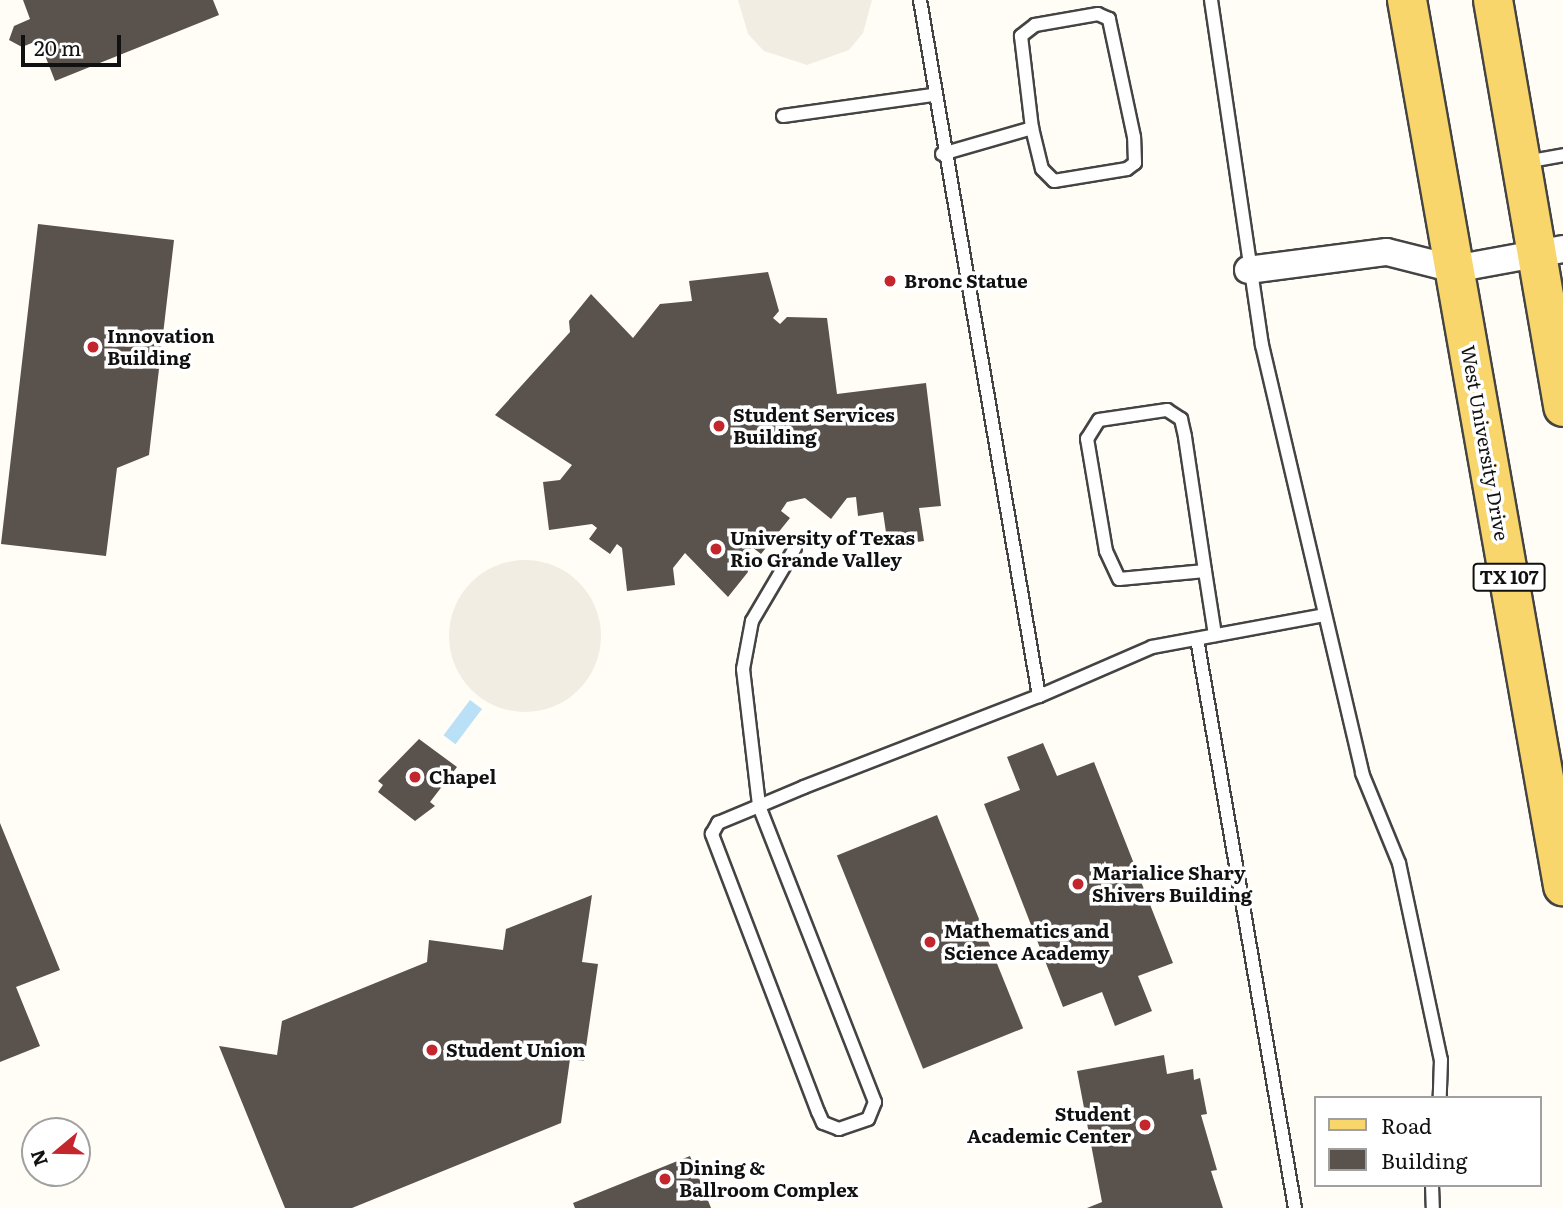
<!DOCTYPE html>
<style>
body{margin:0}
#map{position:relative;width:1563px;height:1208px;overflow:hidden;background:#fffdf5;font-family:Literata,serif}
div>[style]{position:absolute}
.plaza>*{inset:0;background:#f1ede2}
.round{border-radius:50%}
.water>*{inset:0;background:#b9e0f7;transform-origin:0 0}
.building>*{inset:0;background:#5a524d;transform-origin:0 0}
.roads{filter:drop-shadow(2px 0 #444) drop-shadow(-2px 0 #444) drop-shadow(0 2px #444) drop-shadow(0 -2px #444)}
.lane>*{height:12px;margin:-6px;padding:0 6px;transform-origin:6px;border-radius:6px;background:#fff}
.street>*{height:26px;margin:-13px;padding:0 13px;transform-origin:13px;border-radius:13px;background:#fff}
.primary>*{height:38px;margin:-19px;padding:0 19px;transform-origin:19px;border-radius:19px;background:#f9d66b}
.dots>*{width:19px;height:19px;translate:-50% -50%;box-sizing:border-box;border:4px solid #fff;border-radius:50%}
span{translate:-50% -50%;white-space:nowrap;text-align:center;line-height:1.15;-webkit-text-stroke:7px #fff;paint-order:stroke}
.shield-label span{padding:2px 5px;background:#fff;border:2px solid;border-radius:5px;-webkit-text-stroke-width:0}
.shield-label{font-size:18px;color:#111;font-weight:700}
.poi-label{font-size:19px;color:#111;font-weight:700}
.left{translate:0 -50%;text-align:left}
.right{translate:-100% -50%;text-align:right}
.street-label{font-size:19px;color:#111}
.legend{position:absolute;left:1314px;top:1096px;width:228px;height:91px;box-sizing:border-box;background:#fff;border:2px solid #a0a0a0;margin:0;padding:9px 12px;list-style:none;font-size:21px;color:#111}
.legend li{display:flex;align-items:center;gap:14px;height:35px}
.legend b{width:35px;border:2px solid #a0a0a0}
.north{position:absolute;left:21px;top:1117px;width:70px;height:70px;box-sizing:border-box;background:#fff;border:2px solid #a0a0a0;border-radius:50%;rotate:251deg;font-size:19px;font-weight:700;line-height:28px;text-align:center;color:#111}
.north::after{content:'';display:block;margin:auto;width:24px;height:32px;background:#c4262e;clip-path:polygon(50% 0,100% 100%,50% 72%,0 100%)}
.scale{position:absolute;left:21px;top:35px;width:100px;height:32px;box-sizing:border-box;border:4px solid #111;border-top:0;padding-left:9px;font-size:21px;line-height:24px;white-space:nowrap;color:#111;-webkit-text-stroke:5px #fff;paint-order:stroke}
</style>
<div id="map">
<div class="plaza">
<div style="clip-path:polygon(738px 0,872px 0,863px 33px,849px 50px,807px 65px,764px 51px,748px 34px)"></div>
<div class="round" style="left:449px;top:560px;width:152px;height:152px"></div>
</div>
<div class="water">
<div style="left:470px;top:700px;width:15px;height:44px;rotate:37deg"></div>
</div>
<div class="building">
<div style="clip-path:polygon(23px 0,213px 0,219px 15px,55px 81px,39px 40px,22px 47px,9px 40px,14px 26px,30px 19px)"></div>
<div style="clip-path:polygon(38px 224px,174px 240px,149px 455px,117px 468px,106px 556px,1px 544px)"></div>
<div style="clip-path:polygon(768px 272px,779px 311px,773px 318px,780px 324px,787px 317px,827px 318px,837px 394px,926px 383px,941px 506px,919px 508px,924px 541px,888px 546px,883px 512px,858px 516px,856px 497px,847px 498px,831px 519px,805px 498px,787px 502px,781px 511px,790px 518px,761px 554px,752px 547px,744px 556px,748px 572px,728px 597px,685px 553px,673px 568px,675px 585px,627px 591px,622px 548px,617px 544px,610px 554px,589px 539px,597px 528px,592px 524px,549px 530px,543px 482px,560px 480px,572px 465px,495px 415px,570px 332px,569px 321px,591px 294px,633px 338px,660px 304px,692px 301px,689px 281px)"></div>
<div style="clip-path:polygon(419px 739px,457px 767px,430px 802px,435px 806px,415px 821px,378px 792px,383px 785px,378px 781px)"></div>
<div style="clip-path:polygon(1043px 743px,1057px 776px,1094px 762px,1173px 963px,1138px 976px,1152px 1011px,1115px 1026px,1102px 992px,1063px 1007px,984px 804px,1020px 790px,1007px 757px)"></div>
<div style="left:937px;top:815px;width:230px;height:108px;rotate:68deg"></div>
<div style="clip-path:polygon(0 823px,60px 970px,16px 987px,40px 1046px,0 1062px)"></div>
<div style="clip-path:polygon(592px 895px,582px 962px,598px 964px,584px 1061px,570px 1059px,561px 1123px,352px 1208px,285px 1208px,219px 1046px,277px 1055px,282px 1021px,427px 962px,429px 940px,503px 950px,506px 929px)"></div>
<div style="clip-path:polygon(1164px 1055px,1167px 1074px,1193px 1069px,1194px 1080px,1200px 1078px,1207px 1114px,1201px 1115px,1217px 1170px,1211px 1171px,1223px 1208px,1087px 1208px,1102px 1202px,1077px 1071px)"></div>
<div style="clip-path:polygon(690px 1156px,711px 1208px,575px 1208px,573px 1203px)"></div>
</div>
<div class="roads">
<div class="lane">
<div style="left:920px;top:0;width:706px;rotate:80.3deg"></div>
<div style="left:1211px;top:0;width:349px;rotate:81.6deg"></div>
<div style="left:1262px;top:345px;width:440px;rotate:76.8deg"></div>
<div style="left:1362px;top:773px;width:97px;rotate:67.7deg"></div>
<div style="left:1399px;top:863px;width:201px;rotate:78deg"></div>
<div style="left:1441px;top:1060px;width:38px;rotate:92deg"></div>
<div style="left:783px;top:116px;width:151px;rotate:-8deg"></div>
<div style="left:942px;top:154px;width:94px;rotate:-16.1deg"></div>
<div style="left:1032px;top:128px;width:42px;rotate:76.3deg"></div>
<div style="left:1042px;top:169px;width:17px;rotate:45deg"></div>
<div style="left:1054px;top:181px;width:74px;rotate:-9.3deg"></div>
<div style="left:1127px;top:169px;width:10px;rotate:-37deg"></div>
<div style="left:1135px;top:163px;width:26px;rotate:-92deg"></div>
<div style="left:1134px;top:137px;width:121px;rotate:-102deg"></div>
<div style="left:1109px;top:19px;width:12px;rotate:-156deg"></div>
<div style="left:1098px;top:14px;width:64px;rotate:170.1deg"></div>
<div style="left:1035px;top:25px;width:18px;rotate:142deg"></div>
<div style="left:1021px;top:36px;width:93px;rotate:83.2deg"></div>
<div style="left:1525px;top:162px;width:39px;rotate:-10deg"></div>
<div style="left:795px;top:548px;width:85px;rotate:120.5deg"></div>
<div style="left:752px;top:621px;width:49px;rotate:100.6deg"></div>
<div style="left:743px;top:669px;width:138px;rotate:83.3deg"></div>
<div style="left:759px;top:806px;width:318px;rotate:68.6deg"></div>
<div style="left:875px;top:1102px;width:18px;rotate:112deg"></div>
<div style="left:868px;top:1119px;width:31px;rotate:161deg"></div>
<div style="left:839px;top:1129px;width:17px;rotate:-159deg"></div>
<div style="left:823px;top:1123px;width:12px;rotate:-114deg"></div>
<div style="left:818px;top:1112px;width:298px;rotate:-110.9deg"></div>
<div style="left:712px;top:834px;width:13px;rotate:-61deg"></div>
<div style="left:718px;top:823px;width:44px;rotate:-22.5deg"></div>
<div style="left:759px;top:806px;width:49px;rotate:-22.9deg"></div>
<div style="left:804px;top:787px;width:252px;rotate:-21.2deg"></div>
<div style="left:1039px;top:696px;width:123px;rotate:-23.4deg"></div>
<div style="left:1152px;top:647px;width:175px;rotate:-10.5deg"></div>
<div style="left:1205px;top:571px;width:86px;rotate:174.7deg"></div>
<div style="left:1119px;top:579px;width:31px;rotate:-115deg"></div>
<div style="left:1106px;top:551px;width:114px;rotate:-99.6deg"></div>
<div style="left:1087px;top:439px;width:22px;rotate:-58deg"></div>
<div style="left:1099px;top:420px;width:69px;rotate:-8.4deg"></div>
<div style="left:1167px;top:410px;width:17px;rotate:33deg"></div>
<div style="left:1181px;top:419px;width:18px;rotate:77deg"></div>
<div style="left:1185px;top:437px;width:135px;rotate:81.5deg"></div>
<div style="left:1205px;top:571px;width:65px;rotate:81.1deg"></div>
<div style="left:1197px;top:639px;width:577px;rotate:80.23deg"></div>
<div style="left:1432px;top:1185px;width:23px;rotate:88deg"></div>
</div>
<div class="street">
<div style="left:1248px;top:270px;width:140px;rotate:-7.4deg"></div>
<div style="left:1387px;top:252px;width:69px;rotate:14.2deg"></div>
<div style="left:1454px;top:269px;width:111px;rotate:-10.4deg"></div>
</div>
<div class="primary">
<div style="left:1407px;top:0;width:900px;rotate:80.01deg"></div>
<div style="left:1493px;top:0;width:413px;rotate:80.2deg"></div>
</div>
</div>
<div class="dots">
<div style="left:890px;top:281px;background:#c4262e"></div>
<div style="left:93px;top:347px;background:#c4262e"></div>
<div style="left:719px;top:426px;background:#c4262e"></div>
<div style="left:716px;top:549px;background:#c4262e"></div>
<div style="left:415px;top:777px;background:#c4262e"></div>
<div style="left:1078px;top:884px;background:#c4262e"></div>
<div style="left:930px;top:942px;background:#c4262e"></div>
<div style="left:432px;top:1050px;background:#c4262e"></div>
<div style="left:1145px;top:1125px;background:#c4262e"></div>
<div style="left:665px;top:1179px;background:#c4262e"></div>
</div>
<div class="shield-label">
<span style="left:1509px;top:577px">TX 107</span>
</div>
<div class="poi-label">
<span class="left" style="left:904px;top:281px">Bronc Statue</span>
<span class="left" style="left:107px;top:347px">Innovation<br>Building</span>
<span class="left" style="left:733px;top:426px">Student Services<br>Building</span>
<span class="left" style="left:730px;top:549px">University of Texas<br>Rio Grande Valley</span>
<span class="left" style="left:429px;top:777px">Chapel</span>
<span class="left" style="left:1092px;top:884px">Marialice Shary<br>Shivers Building</span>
<span class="left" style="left:944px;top:942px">Mathematics and<br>Science Academy</span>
<span class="left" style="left:446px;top:1050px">Student Union</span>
<span class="right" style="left:1131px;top:1125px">Student<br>Academic Center</span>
<span class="left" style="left:679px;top:1179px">Dining &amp;<br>Ballroom Complex</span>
</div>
<div class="street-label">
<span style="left:1485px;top:443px;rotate:80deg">West University Drive</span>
</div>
<ul class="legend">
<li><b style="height:9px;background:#f9d66b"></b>Road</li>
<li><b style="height:19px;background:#5a524d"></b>Building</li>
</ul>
<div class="north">N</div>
<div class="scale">20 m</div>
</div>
